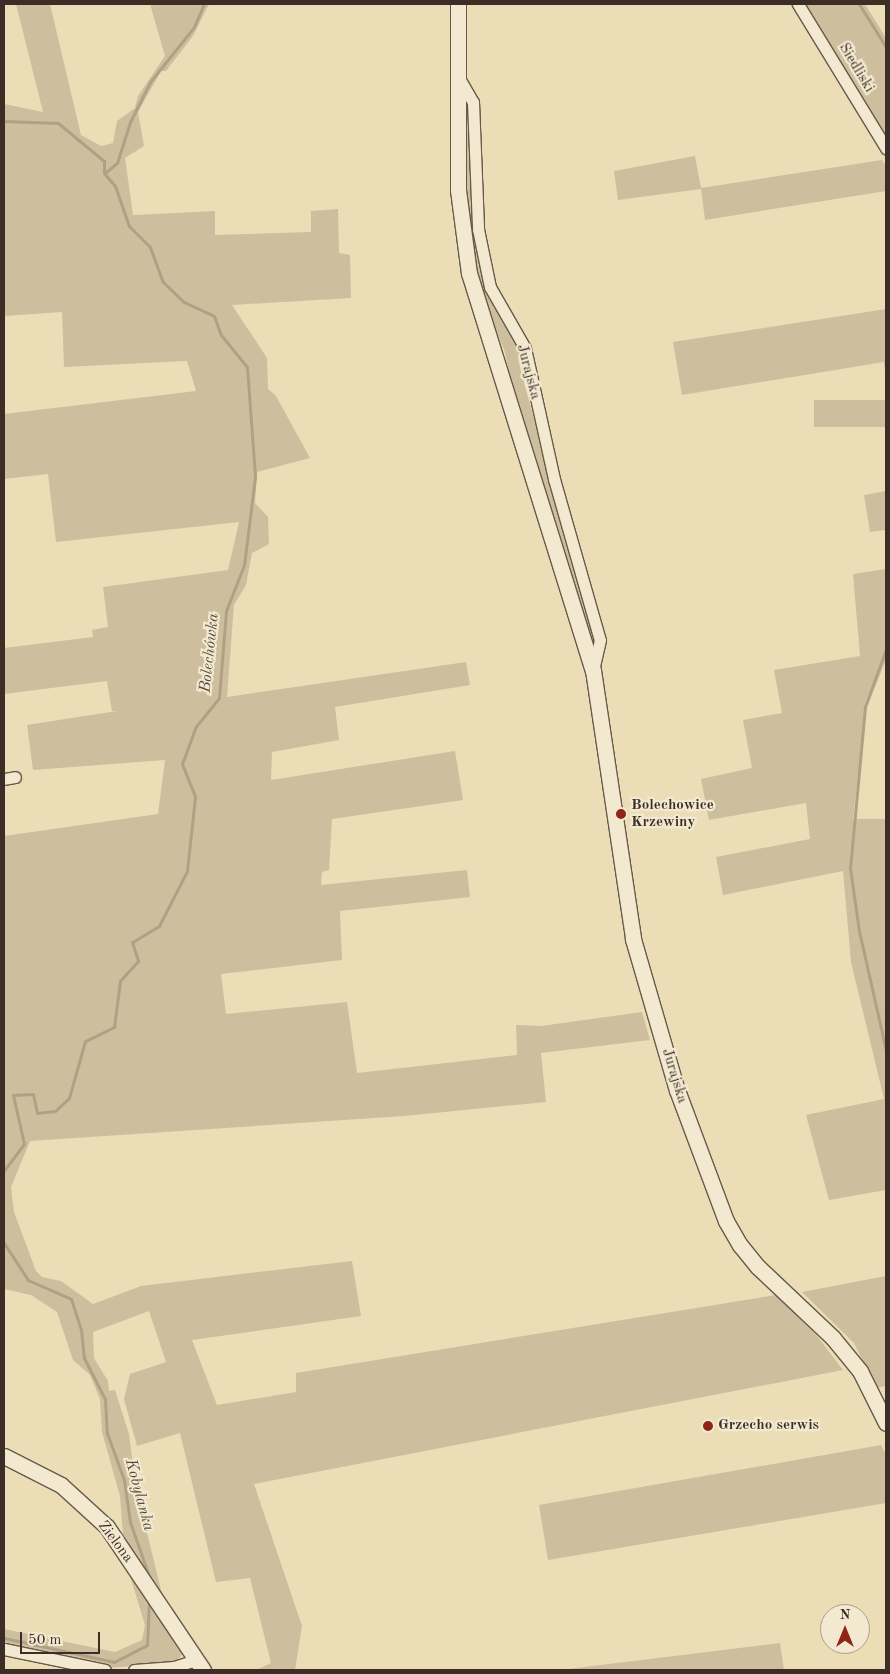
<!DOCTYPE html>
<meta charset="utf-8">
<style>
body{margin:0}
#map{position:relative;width:890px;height:1674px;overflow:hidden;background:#ebddb6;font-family:"Old Standard TT",serif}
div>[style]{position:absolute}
.green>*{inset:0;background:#cdbf9e;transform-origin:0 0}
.stream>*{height:3px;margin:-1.5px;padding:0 1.5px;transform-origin:1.5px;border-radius:1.5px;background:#b0a185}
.roads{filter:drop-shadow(1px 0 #68594a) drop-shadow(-1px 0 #68594a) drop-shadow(0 1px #68594a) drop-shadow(0 -1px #68594a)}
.minor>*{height:11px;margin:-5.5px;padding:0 5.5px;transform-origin:5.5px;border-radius:5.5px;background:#f2e9d0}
.tertiary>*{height:15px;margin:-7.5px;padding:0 7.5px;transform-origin:7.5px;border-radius:7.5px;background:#f2e9d0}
.dots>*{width:14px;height:14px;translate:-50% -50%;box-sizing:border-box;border:2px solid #f2e9d0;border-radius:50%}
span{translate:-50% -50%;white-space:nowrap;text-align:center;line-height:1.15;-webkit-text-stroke:4.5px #f2e9d0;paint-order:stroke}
.street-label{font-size:15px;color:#3c2d26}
.poi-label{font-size:15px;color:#3c2d26;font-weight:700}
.left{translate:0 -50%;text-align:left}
.water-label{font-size:16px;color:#594a3e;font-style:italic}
.frame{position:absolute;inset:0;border:5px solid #3c2d26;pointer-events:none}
.north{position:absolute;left:820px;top:1604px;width:50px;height:50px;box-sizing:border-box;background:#f2e9d0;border:1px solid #a99e8c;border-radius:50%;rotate:0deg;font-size:14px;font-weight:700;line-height:20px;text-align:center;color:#3c2d26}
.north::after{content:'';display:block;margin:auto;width:18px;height:22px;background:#8f2418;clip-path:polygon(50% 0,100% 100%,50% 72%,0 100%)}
.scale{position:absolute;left:20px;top:1632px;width:80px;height:22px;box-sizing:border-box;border:2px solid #3c2d26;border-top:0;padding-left:6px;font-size:15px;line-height:18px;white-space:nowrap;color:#3c2d26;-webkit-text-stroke:4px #f2e9d0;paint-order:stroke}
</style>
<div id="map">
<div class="green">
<div style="clip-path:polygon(16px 4px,50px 4px,81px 135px,101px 146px,113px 143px,117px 121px,135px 108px,138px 96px,165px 56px,150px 4px,209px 4px,193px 36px,166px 71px,161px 71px,138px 112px,144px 146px,125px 158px,133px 215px,215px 211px,215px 235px,311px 232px,311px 211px,338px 209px,339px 253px,350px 255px,351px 298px,232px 305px,267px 358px,268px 389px,276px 396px,310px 458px,257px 472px,255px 503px,268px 517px,269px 544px,252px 553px,246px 585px,234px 605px,227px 697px,466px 662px,470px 685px,335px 707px,339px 740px,272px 752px,271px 780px,455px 751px,463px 800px,332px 819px,329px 870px,322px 872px,321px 885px,467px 870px,470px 897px,340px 911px,342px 960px,221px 974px,226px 1014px,347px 1002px,357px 1073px,517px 1055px,516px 1025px,541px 1026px,642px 1012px,650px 1040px,541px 1053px,546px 1102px,404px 1116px,30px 1141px,11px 1187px,14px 1212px,36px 1271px,42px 1277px,61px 1281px,93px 1304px,141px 1286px,352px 1261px,361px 1316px,192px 1340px,217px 1405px,296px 1392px,296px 1373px,776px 1295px,817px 1336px,843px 1370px,254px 1484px,302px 1626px,295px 1670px,256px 1670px,271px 1663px,250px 1578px,216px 1582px,180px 1433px,137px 1446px,124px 1399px,130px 1374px,166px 1362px,149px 1311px,93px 1332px,94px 1358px,108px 1381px,109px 1391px,115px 1390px,129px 1434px,136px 1488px,162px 1594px,159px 1595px,123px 1534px,120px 1496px,102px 1432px,100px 1399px,90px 1375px,73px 1360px,57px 1312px,31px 1295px,4px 1289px,4px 836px,158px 814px,165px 760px,33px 770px,27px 725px,117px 711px,112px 711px,107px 681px,4px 694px,4px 648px,93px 637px,92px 630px,108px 627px,103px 587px,228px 570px,239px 522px,56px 542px,48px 474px,4px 479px,4px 414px,196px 391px,187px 361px,64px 367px,62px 312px,4px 316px,4px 104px,43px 112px)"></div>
<div style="clip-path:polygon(805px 4px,865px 4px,886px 38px,886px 139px)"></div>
<div style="clip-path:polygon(465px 106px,487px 290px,519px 351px,520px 368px,596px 643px,592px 649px,514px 399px,505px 352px,472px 272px,461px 190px)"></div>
<div style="clip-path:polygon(695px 156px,701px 188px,882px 160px,886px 166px,886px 191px,705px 220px,701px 189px,618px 200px,614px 171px)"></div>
<div style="clip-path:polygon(886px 309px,886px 379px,884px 362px,682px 395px,673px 342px)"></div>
<div style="left:886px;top:400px;width:27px;height:72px;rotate:90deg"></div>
<div style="clip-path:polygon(886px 491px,886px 530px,870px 532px,864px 495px)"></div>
<div style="clip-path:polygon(886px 569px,886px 660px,865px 711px,853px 819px,886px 819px,886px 1190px,829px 1200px,806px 1115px,884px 1099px,851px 962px,843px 871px,723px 895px,716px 857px,810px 839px,806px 803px,709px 820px,701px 779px,752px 768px,743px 720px,782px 713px,774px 670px,860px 656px,853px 574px)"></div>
<div style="clip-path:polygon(886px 1276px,886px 1386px,876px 1388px,854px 1343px,802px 1292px)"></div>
<div style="clip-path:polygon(881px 1445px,886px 1455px,886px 1503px,548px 1560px,539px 1505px)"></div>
<div style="clip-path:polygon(130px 1576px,184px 1652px,175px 1663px,108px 1668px,4px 1646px,4px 1629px,115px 1652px,142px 1640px,145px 1625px)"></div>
<div style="clip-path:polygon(780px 1643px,784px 1670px,562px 1670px,568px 1669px)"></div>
</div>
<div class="stream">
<div style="left:859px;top:4px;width:51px;rotate:57.9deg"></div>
<div style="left:4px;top:121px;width:54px;rotate:2.1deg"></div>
<div style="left:58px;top:123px;width:60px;rotate:39.6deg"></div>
<div style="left:104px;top:161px;width:12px;rotate:90deg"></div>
<div style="left:104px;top:173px;width:17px;rotate:50deg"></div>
<div style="left:115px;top:186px;width:42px;rotate:70.7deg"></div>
<div style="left:129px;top:226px;width:30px;rotate:45deg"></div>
<div style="left:150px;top:247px;width:37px;rotate:70deg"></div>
<div style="left:163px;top:282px;width:29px;rotate:44deg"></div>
<div style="left:184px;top:302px;width:33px;rotate:25deg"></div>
<div style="left:214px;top:316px;width:20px;rotate:70deg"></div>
<div style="left:221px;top:335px;width:41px;rotate:50.9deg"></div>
<div style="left:247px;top:367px;width:110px;rotate:85.8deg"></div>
<div style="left:255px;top:477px;width:89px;rotate:97.1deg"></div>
<div style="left:244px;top:565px;width:49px;rotate:111.4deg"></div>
<div style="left:226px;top:611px;width:87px;rotate:94.6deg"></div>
<div style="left:219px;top:698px;width:36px;rotate:129deg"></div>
<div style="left:196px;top:726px;width:40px;rotate:110.2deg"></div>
<div style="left:182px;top:764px;width:35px;rotate:68deg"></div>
<div style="left:195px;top:797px;width:74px;rotate:96.2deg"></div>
<div style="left:187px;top:871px;width:62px;rotate:117deg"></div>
<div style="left:159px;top:926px;width:31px;rotate:149deg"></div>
<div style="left:132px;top:942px;width:20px;rotate:72deg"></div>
<div style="left:138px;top:961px;width:27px;rotate:132deg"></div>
<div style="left:120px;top:981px;width:46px;rotate:97.4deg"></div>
<div style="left:114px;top:1027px;width:32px;rotate:154deg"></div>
<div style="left:85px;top:1041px;width:59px;rotate:105.7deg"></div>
<div style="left:69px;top:1098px;width:19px;rotate:137deg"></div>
<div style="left:55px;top:1111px;width:18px;rotate:174deg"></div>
<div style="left:37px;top:1113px;width:19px;rotate:-102deg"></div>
<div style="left:33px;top:1094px;width:20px;rotate:177deg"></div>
<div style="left:13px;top:1095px;width:50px;rotate:77.3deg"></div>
<div style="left:24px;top:1144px;width:34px;rotate:127deg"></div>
<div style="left:105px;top:173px;width:16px;rotate:-40deg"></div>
<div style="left:117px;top:163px;width:43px;rotate:-72.4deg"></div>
<div style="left:130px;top:122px;width:45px;rotate:-63.4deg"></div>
<div style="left:150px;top:82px;width:70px;rotate:-51.3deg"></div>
<div style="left:194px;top:27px;width:25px;rotate:-67deg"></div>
<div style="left:886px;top:649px;width:62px;rotate:109.9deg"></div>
<div style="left:865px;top:707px;width:162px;rotate:95.3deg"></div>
<div style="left:850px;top:868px;width:64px;rotate:81.9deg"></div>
<div style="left:859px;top:931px;width:123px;rotate:77.3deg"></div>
<div style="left:4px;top:1243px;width:44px;rotate:57deg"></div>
<div style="left:28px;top:1280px;width:47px;rotate:23.8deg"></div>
<div style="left:71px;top:1299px;width:33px;rotate:72deg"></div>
<div style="left:81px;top:1330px;width:28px;rotate:84deg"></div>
<div style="left:84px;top:1358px;width:46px;rotate:62.9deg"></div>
<div style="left:105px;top:1399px;width:34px;rotate:87deg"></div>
<div style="left:107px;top:1433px;width:50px;rotate:70.1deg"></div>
<div style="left:124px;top:1480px;width:42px;rotate:81.9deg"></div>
<div style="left:130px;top:1522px;width:64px;rotate:70.7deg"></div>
<div style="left:4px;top:1638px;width:113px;rotate:12.3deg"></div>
<div style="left:114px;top:1662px;width:37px;rotate:-27deg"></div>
<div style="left:147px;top:1645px;width:44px;rotate:-87.4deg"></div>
</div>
<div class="roads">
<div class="minor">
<div style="left:798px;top:4px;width:169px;rotate:58.6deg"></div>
<div style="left:459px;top:78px;width:28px;rotate:60deg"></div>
<div style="left:473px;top:102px;width:127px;rotate:87.7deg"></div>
<div style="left:478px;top:229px;width:59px;rotate:78.3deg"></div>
<div style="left:490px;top:287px;width:70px;rotate:60.2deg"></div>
<div style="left:525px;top:348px;width:134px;rotate:77.5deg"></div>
<div style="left:554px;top:479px;width:167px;rotate:74.1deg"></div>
<div style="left:600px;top:640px;width:31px;rotate:103deg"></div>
<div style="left:4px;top:779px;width:11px;rotate:-10deg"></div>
<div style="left:4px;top:1649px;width:103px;rotate:11.7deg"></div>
<div style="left:134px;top:1670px;width:40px;rotate:-4.3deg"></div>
<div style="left:174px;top:1667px;width:22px;rotate:-18deg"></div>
</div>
<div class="tertiary">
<div style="left:458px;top:4px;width:186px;rotate:90deg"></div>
<div style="left:458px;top:190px;width:84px;rotate:82.5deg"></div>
<div style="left:469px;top:273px;width:416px;rotate:72.7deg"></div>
<div style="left:593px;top:670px;width:272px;rotate:81.5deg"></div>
<div style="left:633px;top:939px;width:157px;rotate:73.8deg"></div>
<div style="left:677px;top:1090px;width:140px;rotate:69.5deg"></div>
<div style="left:726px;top:1221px;width:28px;rotate:60deg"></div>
<div style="left:740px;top:1245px;width:28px;rotate:51deg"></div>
<div style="left:758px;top:1267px;width:103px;rotate:43.4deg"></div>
<div style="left:833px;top:1338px;width:43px;rotate:50.7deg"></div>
<div style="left:860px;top:1371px;width:58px;rotate:63.4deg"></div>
<div style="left:4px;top:1456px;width:64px;rotate:27deg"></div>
<div style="left:61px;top:1485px;width:62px;rotate:42.4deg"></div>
<div style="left:107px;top:1527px;width:172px;rotate:56.1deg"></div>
</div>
</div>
<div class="dots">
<div style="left:621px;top:814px;background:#8f2418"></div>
<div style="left:708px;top:1426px;background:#8f2418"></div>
</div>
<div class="street-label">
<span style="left:856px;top:68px;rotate:59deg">Siedliski</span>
<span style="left:528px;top:372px;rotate:75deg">Jurajska</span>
<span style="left:674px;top:1076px;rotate:73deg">Jurajska</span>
<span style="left:115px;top:1542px;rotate:53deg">Zielona</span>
</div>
<div class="poi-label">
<span class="left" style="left:631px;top:814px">Bolechowice<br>Krzewiny</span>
<span class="left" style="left:718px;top:1426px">Grzecho serwis</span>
</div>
<div class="water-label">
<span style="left:210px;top:653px;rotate:-84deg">Bolechówka</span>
<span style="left:139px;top:1495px;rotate:75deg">Kobylanka</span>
</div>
<div class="frame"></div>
<div class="north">N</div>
<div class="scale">50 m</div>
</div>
